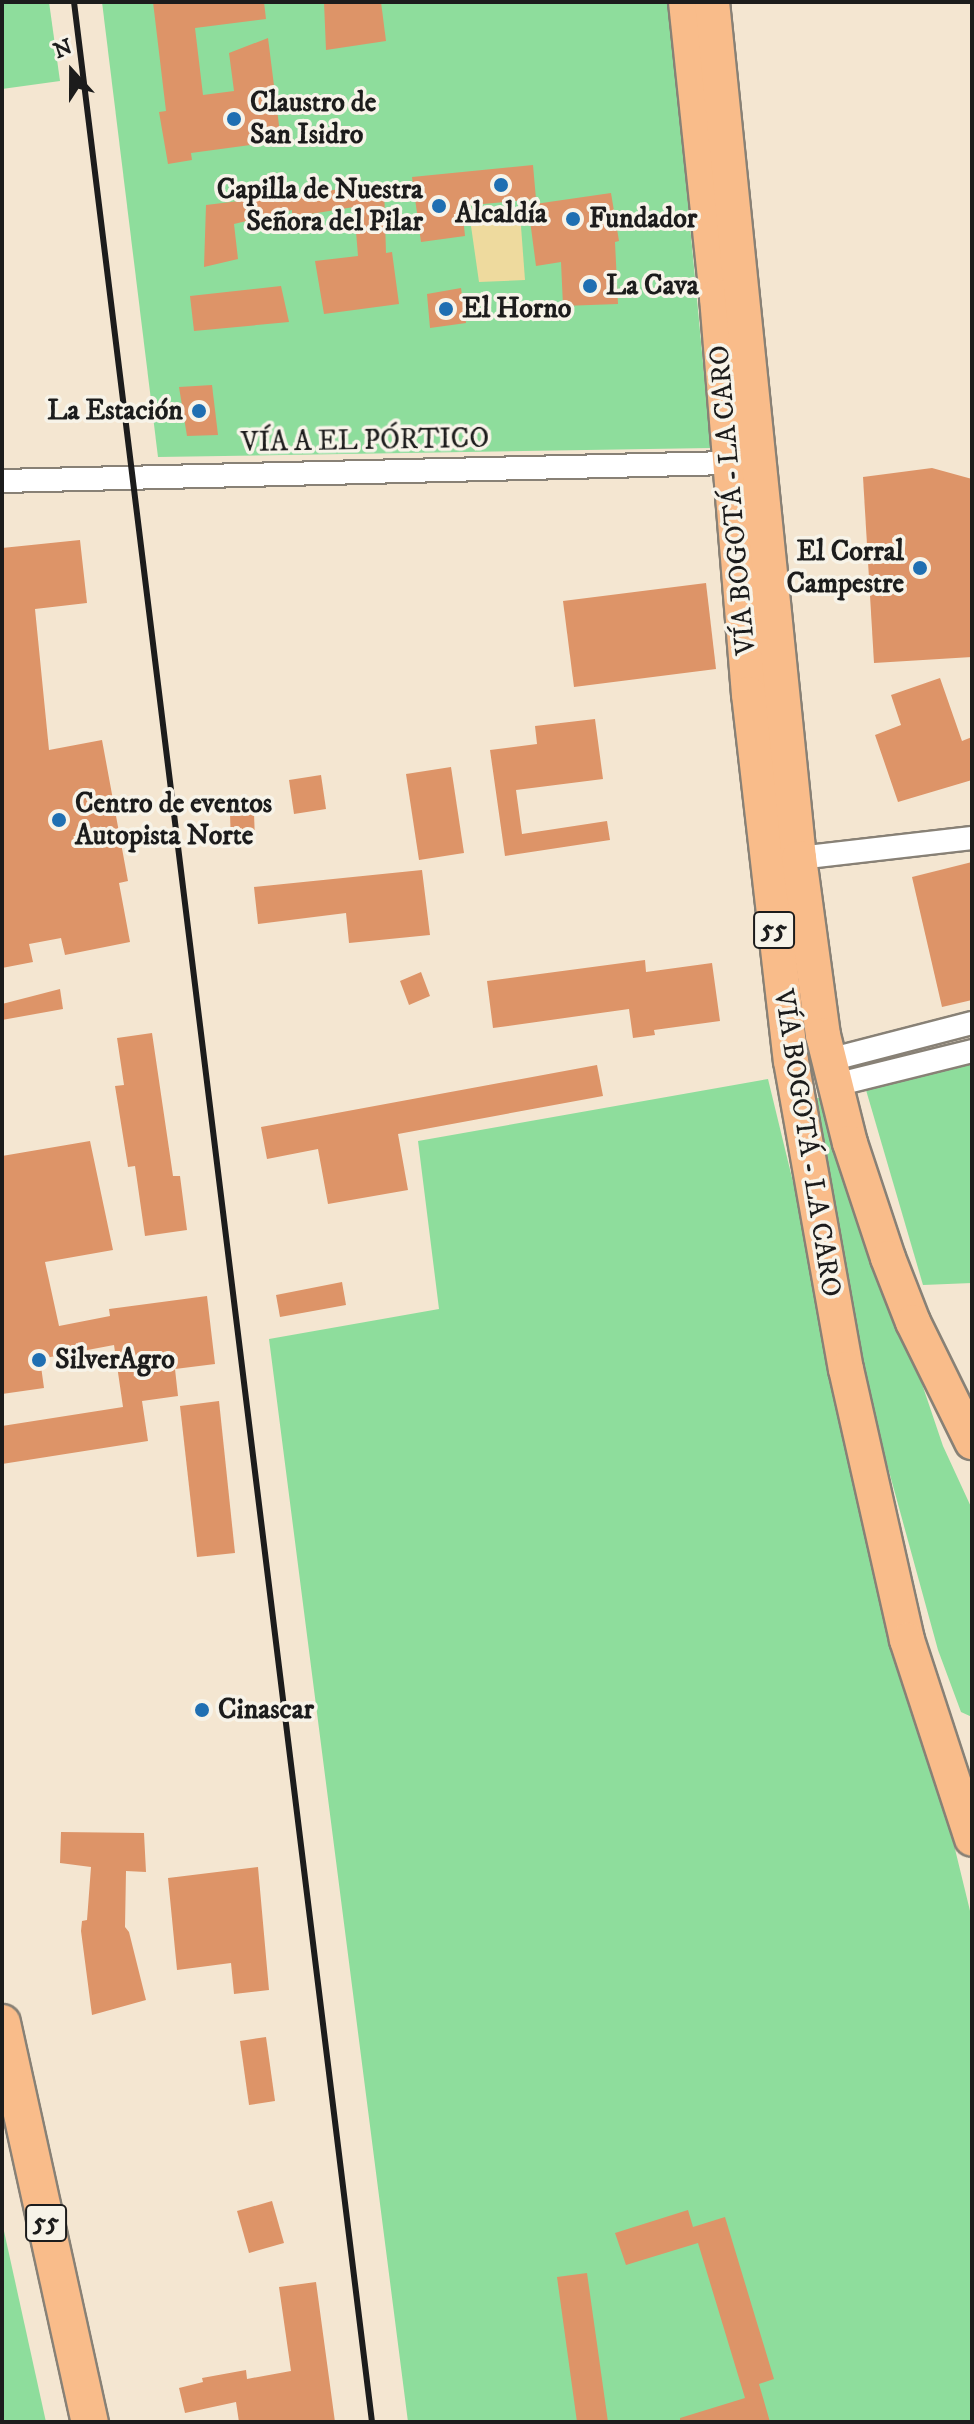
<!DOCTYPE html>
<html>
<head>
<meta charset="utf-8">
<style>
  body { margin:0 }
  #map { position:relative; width:974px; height:2424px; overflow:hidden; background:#f4e6d1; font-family:"IM FELL DW Pica",serif }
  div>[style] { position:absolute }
  .green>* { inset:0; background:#8edd9c }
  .sand>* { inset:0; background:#eeda9e }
  .building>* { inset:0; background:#dd9468 }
  .roads { filter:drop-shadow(2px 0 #888176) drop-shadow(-2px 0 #888176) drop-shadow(0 2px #888176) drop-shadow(0 -2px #888176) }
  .minor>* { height:22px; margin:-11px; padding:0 11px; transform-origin:11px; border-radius:11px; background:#fff }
  .primary>* { height:34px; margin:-17px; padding:0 17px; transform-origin:17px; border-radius:17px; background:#f9bc8a }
  .trunk>* { height:36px; margin:-18px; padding:0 18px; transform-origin:18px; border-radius:18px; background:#f9bc8a }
  .rail>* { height:6px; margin:-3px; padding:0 3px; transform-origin:3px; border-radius:3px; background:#1c1c1c }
  .dots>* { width:22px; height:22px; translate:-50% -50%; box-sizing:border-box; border:4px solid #f7f3e8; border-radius:50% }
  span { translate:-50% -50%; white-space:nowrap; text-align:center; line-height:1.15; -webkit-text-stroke:7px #f7f3e8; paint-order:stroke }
  .shield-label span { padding:2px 6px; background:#f7f3e8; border:2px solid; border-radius:6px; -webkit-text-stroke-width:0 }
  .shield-label { font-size:26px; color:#1c1c1c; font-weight:700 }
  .poi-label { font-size:28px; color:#1c1c1c; font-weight:700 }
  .left { translate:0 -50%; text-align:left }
  .right { translate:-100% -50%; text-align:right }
  .street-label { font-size:28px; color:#1c1c1c }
  .frame { position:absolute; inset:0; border:4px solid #1c1c1c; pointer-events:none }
  .north { position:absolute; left:32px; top:32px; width:80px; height:80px; -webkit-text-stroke:6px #f7f3e8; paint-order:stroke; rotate:339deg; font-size:22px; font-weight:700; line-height:32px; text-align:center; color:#1c1c1c }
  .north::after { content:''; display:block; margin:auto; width:28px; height:36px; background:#1c1c1c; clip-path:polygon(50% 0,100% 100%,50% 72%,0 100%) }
</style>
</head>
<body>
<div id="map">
  <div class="green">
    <i style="clip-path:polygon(2px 2px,49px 2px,60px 81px,2px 89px)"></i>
    <i style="clip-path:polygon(102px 2px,669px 2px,711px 448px,158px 457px)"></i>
    <i style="clip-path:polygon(972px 1063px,972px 1283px,923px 1285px,866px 1090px)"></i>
    <i style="clip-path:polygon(768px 1079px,972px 1919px,972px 2422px,408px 2422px,269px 1339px,439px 1309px,418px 1141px)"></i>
    <i style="clip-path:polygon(825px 1097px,943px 1446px,972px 1509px,972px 1717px,961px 1712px,938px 1650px,870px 1402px,817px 1098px)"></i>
    <i style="clip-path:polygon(2px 2222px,46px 2422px,2px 2422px)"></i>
  </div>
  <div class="sand">
    <i style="clip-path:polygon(520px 213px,525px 280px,479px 282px,470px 219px)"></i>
  </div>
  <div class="building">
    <i style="clip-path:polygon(153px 2px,264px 2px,266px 19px,195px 28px,203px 95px,234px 91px,229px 53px,268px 38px,281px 141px,191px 153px,192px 160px,168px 164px,159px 112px,166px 111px)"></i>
    <i style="clip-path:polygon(324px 2px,381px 2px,386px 41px,326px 50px)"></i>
    <i style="clip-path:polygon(533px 165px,536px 199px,462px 206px,465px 236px,421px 242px,412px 177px)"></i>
    <i style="clip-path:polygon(384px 184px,386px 253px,392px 252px,399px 304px,324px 314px,315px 261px,358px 256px,354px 207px,292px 217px,292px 210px,234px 224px,238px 259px,204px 267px,206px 205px)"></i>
    <i style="clip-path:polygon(611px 193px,619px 241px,615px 242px,618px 304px,563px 306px,561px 262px,536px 266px,528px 205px)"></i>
    <i style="clip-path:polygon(281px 286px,289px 322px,194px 331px,190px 296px)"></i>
    <i style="clip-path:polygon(461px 288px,466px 323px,430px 328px,427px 294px)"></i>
    <i style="clip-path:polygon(212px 385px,218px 435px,187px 436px,179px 387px)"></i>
    <i style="clip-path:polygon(932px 468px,972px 479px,972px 657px,874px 663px,863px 477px)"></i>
    <i style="clip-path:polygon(80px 540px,87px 603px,35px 609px,49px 750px,102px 740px,128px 881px,119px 883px,130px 942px,65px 955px,61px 938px,29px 944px,33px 962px,2px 968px,2px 548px)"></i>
    <i style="clip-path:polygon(706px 583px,716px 669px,574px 687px,563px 601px)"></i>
    <i style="clip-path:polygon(940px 678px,962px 741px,972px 737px,972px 780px,898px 802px,875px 735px,901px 725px,891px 695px)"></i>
    <i style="clip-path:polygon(595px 719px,603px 779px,516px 790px,522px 834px,607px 821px,610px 840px,505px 856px,490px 750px,537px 744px,535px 726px)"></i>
    <i style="clip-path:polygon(451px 767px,464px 853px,419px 860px,406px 774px)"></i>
    <i style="clip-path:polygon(321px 775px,326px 809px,294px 814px,289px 780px)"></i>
    <i style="clip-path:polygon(254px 813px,255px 842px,231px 843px,230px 814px)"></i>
    <i style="clip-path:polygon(972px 862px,972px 1000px,942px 1007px,912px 877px)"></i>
    <i style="clip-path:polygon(422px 870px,430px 935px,349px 943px,346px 913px,258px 924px,254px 887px)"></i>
    <i style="clip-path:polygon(645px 960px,646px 972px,712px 963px,720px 1021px,654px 1030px,655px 1035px,633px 1038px,629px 1009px,493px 1028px,487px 981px)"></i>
    <i style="clip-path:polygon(421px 972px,430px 996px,409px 1005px,400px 981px)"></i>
    <i style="clip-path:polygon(60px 989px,63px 1009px,2px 1020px,2px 1004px)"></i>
    <i style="clip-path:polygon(152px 1033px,173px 1176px,180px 1176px,187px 1230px,145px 1236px,135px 1166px,128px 1167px,115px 1086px,124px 1085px,117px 1038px)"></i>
    <i style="clip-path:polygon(597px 1065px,603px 1096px,398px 1134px,408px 1190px,328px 1204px,318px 1149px,267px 1159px,261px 1127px)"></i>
    <i style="clip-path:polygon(90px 1141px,113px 1250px,45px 1262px,59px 1326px,110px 1316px,109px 1309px,207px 1296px,215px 1364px,175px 1369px,178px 1396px,142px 1401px,148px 1441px,2px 1464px,2px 1426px,123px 1407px,114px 1345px,40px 1359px,44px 1388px,2px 1394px,2px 1156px)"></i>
    <i style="clip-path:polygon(342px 1282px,346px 1305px,280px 1317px,276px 1295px)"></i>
    <i style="clip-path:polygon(219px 1401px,235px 1553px,197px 1557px,180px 1406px)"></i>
    <i style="clip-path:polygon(61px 1832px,144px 1833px,146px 1872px,126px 1871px,125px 1927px,129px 1932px,146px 2000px,92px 2015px,81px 1931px,82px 1921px,87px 1920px,91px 1867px,60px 1863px)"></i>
    <i style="clip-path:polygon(258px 1867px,269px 1990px,234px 1994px,231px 1963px,177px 1970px,168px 1878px)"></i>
    <i style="clip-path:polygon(266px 2037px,275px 2101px,249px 2105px,240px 2041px)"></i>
    <i style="clip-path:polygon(272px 2201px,284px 2243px,249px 2253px,237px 2211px)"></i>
    <i style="clip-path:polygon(688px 2210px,693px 2227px,725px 2217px,774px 2379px,759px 2384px,770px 2422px,680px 2422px,680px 2418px,745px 2398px,698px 2243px,626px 2265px,615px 2233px)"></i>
    <i style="clip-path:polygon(587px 2273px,608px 2422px,577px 2422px,557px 2277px)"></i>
    <i style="clip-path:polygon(316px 2282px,335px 2422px,239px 2422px,236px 2402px,185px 2413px,179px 2388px,203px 2382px,202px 2378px,246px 2370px,247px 2379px,291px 2371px,279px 2287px)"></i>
  </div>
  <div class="roads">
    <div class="minor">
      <i style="left:2px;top:481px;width:728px;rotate:-1.42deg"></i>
      <i style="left:799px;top:858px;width:174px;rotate:-6.6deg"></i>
      <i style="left:829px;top:1060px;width:148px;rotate:-14.5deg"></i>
      <i style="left:835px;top:1085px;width:141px;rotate:-13.9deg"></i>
    </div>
    <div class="primary">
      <i style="left:686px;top:2px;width:297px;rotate:84deg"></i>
      <i style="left:717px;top:297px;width:398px;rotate:85.4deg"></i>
      <i style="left:749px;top:694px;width:369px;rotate:83.5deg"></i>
      <i style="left:791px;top:1061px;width:313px;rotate:79.9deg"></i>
      <i style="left:846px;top:1369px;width:278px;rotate:77.3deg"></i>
      <i style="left:907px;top:1640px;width:209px;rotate:71.9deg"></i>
      <i style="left:712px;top:2px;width:860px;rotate:84.2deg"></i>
      <i style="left:799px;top:858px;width:179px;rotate:82.3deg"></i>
      <i style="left:823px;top:1035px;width:111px;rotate:76deg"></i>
      <i style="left:850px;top:1143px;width:121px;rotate:71.7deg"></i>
      <i style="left:888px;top:1258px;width:69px;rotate:68.7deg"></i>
      <i style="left:913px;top:1322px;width:134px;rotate:63.8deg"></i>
    </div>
    <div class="trunk">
      <i style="left:2px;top:2023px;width:409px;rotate:77.6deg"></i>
    </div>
  </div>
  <div class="rail">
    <i style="left:74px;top:2px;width:2438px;rotate:82.98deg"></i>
  </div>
  <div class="dots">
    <i style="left:234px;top:119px;background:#1f6fb2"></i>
    <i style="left:501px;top:185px;background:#1f6fb2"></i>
    <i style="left:439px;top:206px;background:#1f6fb2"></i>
    <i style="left:573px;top:219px;background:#1f6fb2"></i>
    <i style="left:590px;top:286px;background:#1f6fb2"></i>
    <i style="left:446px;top:309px;background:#1f6fb2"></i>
    <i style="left:199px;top:411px;background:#1f6fb2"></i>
    <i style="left:920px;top:568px;background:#1f6fb2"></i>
    <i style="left:59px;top:820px;background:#1f6fb2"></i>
    <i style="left:39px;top:1360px;background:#1f6fb2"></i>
    <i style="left:202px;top:1710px;background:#1f6fb2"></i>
  </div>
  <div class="shield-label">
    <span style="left:774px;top:930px">55</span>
    <span style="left:46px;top:2223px">55</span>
  </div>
  <div class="poi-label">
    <span class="left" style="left:250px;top:119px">Claustro de<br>San Isidro</span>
    <span class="right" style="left:423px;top:206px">Capilla de Nuestra<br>Señora del Pilar</span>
    <span style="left:501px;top:214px">Alcaldía</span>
    <span class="left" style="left:589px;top:219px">Fundador</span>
    <span class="left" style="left:606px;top:286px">La Cava</span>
    <span class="left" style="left:462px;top:309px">El Horno</span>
    <span class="right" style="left:183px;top:411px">La Estación</span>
    <span class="right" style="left:904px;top:568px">El Corral<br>Campestre</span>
    <span class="left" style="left:75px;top:820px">Centro de eventos<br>Autopista Norte</span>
    <span class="left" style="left:55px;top:1360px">SilverAgro</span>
    <span class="left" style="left:218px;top:1710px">Cinascar</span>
  </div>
  <div class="street-label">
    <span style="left:365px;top:441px;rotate:-1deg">VÍA A EL PÓRTICO</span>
    <span style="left:733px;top:500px;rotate:-95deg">VÍA BOGOTÁ - LA CARO</span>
    <span style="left:807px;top:1143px;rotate:81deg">VÍA BOGOTÁ - LA CARO</span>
  </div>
  <div class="frame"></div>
  <div class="north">N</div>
</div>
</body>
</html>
